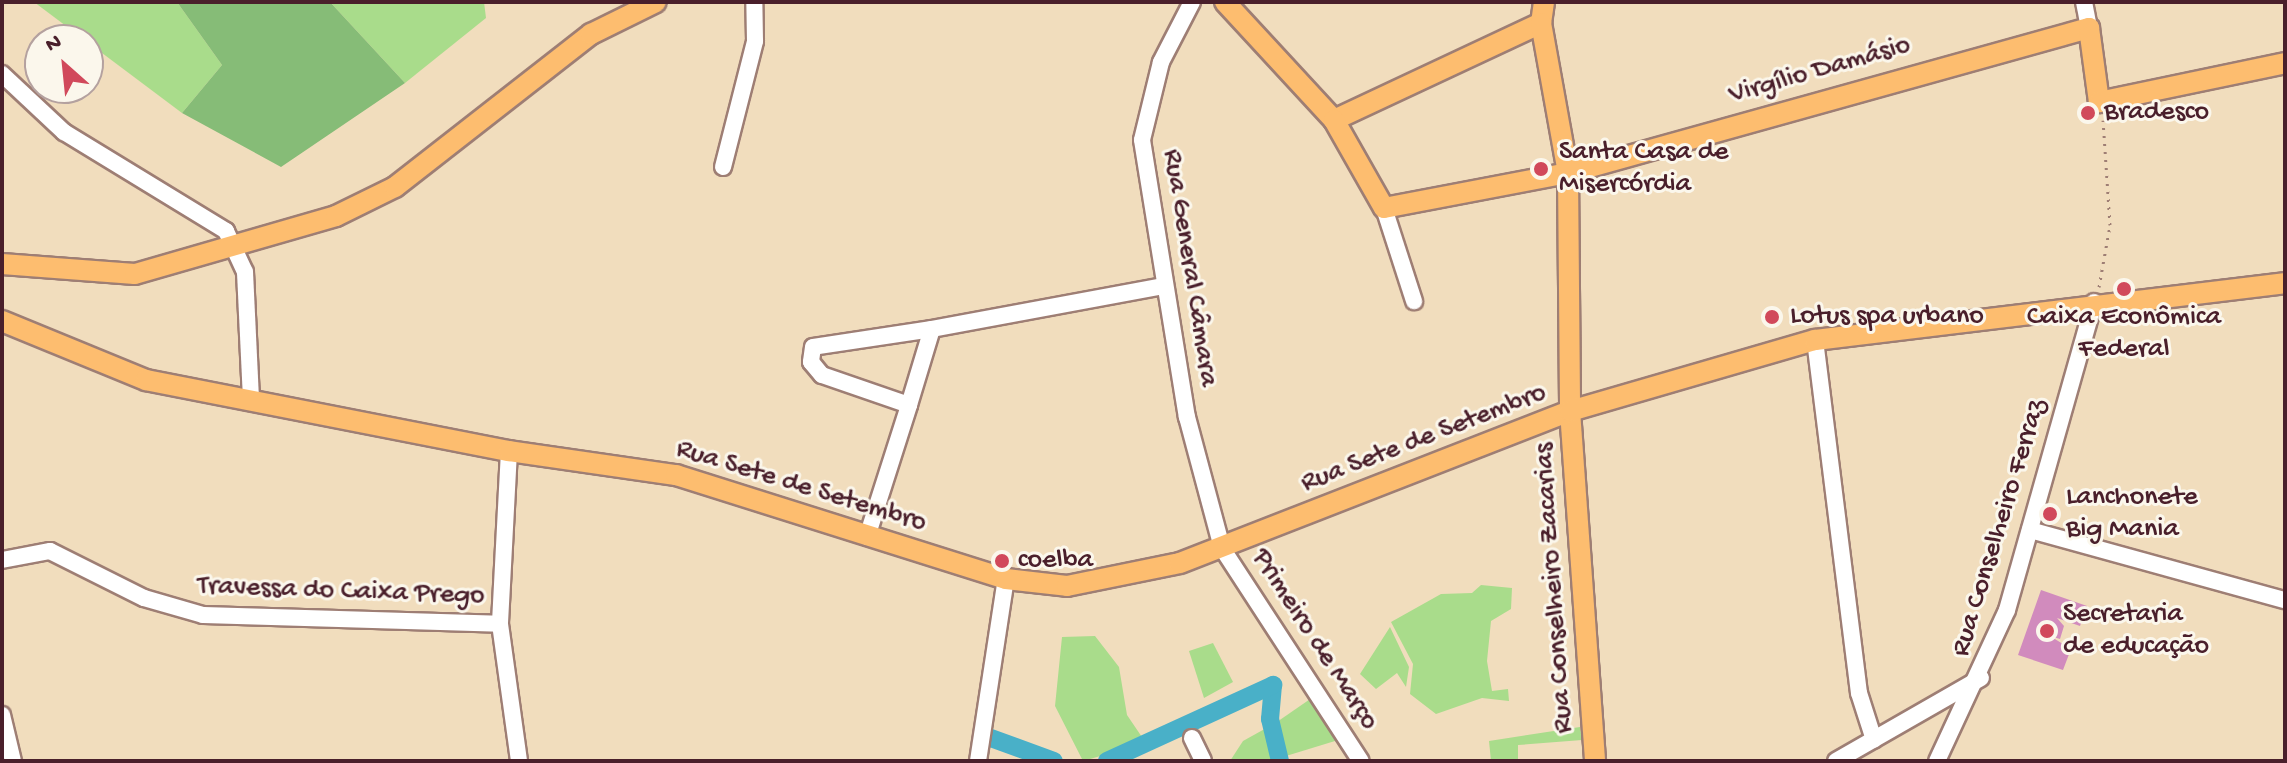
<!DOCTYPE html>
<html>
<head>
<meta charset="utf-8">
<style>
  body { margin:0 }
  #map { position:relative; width:2287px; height:763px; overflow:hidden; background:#f1ddbd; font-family:"Gochi Hand",sans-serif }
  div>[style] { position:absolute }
  .green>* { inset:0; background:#a9dc8b }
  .forest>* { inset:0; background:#86bc77 }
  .canal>* { height:18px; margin:-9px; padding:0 9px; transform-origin:9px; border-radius:9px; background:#49b0c8 }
  .building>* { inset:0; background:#d18bbd }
  .path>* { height:3px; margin-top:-1.5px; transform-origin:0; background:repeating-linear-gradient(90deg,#9e7e74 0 2px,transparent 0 8px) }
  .roads { filter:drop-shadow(2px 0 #9e7e74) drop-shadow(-2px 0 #9e7e74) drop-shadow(0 2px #9e7e74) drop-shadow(0 -2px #9e7e74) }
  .minor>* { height:16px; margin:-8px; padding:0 8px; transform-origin:8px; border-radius:8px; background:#fff }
  .major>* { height:20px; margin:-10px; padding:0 10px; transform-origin:10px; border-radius:10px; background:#fdbd6f }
  .dots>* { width:22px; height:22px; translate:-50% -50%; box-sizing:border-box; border:4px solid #fbf7ec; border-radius:50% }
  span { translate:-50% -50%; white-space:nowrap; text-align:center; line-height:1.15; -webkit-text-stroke:6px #fbf7ec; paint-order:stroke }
  .street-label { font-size:28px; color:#4a1f2b }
  .poi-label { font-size:28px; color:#4a1f2b }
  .left { translate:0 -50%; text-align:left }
  .frame { position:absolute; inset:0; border:4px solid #4a1f2b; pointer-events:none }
  .north { position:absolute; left:24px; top:24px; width:80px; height:80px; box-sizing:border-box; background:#fbf7ec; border:2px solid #b4a19f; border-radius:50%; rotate:333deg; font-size:22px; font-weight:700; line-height:32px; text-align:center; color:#4a1f2b }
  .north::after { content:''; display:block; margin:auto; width:28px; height:36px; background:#d1495b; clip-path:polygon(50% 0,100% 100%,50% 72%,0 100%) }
</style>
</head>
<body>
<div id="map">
  <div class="green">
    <i style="clip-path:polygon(34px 2px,177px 2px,222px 65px,182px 113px)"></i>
    <i style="clip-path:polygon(330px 2px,484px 2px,486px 18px,405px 83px)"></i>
    <i style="clip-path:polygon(1481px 585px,1512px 588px,1511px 609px,1491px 621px,1487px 661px,1492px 691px,1508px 689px,1509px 701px,1482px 698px,1436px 714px,1410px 694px,1413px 664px,1391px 622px,1441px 594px,1472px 593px)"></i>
    <i style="clip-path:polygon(1390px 627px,1409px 667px,1406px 687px,1397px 673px,1376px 689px,1360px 674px)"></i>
    <i style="clip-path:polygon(1095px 636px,1119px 667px,1127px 715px,1146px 743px,1083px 761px,1055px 706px,1062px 637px)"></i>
    <i style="clip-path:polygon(1213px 643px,1233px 682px,1204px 698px,1189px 651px)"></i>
    <i style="clip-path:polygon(1316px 695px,1339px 732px,1335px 741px,1286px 756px,1274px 724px)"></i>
    <i style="clip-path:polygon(1270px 726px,1278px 761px,1230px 761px,1243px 741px)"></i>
    <i style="clip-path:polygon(1580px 727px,1582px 740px,1518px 745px,1518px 761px,1491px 761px,1489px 741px)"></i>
  </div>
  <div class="forest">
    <i style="clip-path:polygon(177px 2px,330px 2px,405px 83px,281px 167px,182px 113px,222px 65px)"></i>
  </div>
  <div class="canal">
    <i style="left:1273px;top:685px;width:34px;rotate:95deg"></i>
    <i style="left:1270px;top:719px;width:43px;rotate:76.6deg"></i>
    <i style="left:988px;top:737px;width:70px;rotate:20deg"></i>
    <i style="left:1107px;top:761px;width:183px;rotate:-24.6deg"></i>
  </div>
  <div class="building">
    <i style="clip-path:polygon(2041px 590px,2087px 606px,2080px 626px,2057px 618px,2064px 626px,2060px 639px,2050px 636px,2071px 649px,2063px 670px,2018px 655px)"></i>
  </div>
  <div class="path">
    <i style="left:2099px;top:287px;width:63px;rotate:-79.9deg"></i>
    <i style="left:2110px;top:225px;width:105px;rotate:-93.8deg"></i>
  </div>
  <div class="roads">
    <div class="minor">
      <i style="left:1192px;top:2px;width:68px;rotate:117.3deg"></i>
      <i style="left:1161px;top:62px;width:80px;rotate:103.7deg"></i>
      <i style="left:1142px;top:140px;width:281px;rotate:80.8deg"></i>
      <i style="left:1187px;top:417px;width:136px;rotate:75deg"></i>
      <i style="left:1222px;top:548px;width:254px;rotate:56.9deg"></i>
      <i style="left:2084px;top:2px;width:26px;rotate:79deg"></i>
      <i style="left:2px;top:74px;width:85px;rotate:43.1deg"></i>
      <i style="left:64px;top:132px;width:190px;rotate:31.4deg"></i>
      <i style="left:226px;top:231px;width:45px;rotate:65.1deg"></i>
      <i style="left:245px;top:272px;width:127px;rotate:87.3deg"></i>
      <i style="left:723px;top:167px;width:130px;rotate:-75.7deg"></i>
      <i style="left:755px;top:41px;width:39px;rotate:-91deg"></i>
      <i style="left:1384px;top:208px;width:98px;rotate:72.1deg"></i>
      <i style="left:932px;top:329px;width:235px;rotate:-10.5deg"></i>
      <i style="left:1815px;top:340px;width:356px;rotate:82.9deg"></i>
      <i style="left:1859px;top:693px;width:49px;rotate:72.3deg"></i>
      <i style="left:509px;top:451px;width:173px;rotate:93deg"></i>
      <i style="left:500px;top:624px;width:138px;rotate:82.1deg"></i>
      <i style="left:2030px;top:530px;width:264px;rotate:15.4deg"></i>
      <i style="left:867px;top:537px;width:139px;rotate:-72.3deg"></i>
      <i style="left:909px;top:405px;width:79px;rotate:-73.2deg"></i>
      <i style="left:932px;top:329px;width:120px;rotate:171.4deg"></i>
      <i style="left:813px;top:347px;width:15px;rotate:98deg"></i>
      <i style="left:811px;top:362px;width:17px;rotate:50deg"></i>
      <i style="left:822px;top:375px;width:92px;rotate:19deg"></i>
      <i style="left:2px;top:560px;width:49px;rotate:-10.6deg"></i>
      <i style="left:50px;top:551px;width:105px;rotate:26.6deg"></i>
      <i style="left:144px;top:598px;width:61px;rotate:16.1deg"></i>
      <i style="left:203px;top:615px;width:297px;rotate:1.7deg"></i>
      <i style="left:2px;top:715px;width:47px;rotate:76.6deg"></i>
      <i style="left:1192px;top:738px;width:25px;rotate:64deg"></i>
      <i style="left:978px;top:761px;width:184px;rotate:-81.3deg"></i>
      <i style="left:1836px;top:761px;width:167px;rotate:-29.8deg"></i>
      <i style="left:1937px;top:761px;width:166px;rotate:-65.1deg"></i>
      <i style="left:2007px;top:610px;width:320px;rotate:-74.2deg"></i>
    </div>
    <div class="major">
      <i style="left:1225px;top:2px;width:161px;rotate:47.3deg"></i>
      <i style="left:1334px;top:120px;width:229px;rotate:-25.1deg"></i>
      <i style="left:1544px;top:2px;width:21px;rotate:98deg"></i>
      <i style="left:1541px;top:23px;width:152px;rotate:79.8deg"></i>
      <i style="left:1568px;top:173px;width:238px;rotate:89.5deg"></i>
      <i style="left:1570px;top:411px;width:351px;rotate:85.9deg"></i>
      <i style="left:1334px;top:120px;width:101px;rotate:60.4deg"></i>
      <i style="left:1384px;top:208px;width:187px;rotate:-10.8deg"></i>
      <i style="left:1568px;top:173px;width:541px;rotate:-15.55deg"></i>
      <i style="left:2089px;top:28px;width:75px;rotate:82.3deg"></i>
      <i style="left:2099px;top:102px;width:190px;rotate:-11.8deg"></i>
      <i style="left:2px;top:264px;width:133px;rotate:4.3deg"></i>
      <i style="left:135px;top:274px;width:209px;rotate:-16.1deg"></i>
      <i style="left:336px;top:216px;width:66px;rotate:-26.2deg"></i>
      <i style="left:395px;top:187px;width:249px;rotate:-38deg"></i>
      <i style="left:591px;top:34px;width:72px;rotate:-26.2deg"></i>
      <i style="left:2px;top:321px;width:156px;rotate:22.3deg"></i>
      <i style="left:146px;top:380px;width:370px;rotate:11.1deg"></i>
      <i style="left:509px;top:451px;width:169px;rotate:8.2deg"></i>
      <i style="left:676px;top:475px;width:346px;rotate:17.5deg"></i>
      <i style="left:1006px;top:579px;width:61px;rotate:6.5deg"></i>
      <i style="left:1067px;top:586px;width:115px;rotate:-11.5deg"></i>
      <i style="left:1180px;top:563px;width:419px;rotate:-21.3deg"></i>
      <i style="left:1570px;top:411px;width:255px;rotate:-16.2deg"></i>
      <i style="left:1815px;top:340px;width:473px;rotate:-6.9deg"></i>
    </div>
  </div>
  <div class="dots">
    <i style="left:2088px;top:113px;background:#d1495b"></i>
    <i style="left:1541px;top:169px;background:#d1495b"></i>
    <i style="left:2124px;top:289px;background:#d1495b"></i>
    <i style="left:1772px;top:317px;background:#d1495b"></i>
    <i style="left:2050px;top:514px;background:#d1495b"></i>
    <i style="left:1002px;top:561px;background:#d1495b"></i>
    <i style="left:2047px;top:631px;background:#d1495b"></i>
  </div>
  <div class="street-label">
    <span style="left:1820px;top:71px;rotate:-16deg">Virgílio Damásio</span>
    <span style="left:1189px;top:268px;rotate:81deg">Rua General Câmara</span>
    <span style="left:1424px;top:439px;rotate:-21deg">Rua Sete de Setembro</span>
    <span style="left:801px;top:487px;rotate:17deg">Rua Sete de Setembro</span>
    <span style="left:2000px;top:528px;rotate:-73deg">Rua Conselheiro Ferraz</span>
    <span style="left:1555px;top:588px;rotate:-94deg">Rua Conselheiro Zacarias</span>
    <span style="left:341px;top:592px;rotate:2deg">Travessa do Caixa Prego</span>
    <span style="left:1314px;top:640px;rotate:57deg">Primeiro de Março</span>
  </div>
  <div class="poi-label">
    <span class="left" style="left:2104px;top:113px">Bradesco</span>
    <span class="left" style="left:1559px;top:169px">Santa Casa de<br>Misercórdia</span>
    <span class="left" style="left:1790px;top:317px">Lotus spa urbano</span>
    <span style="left:2124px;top:334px">Caixa Econômica<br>Federal</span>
    <span class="left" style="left:2066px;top:514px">Lanchonete<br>Big Mania</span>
    <span class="left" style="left:1018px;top:561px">coelba</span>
    <span class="left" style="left:2063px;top:631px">Secretaria<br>de educação</span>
  </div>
  <div class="frame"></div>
  <div class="north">N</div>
</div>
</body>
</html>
